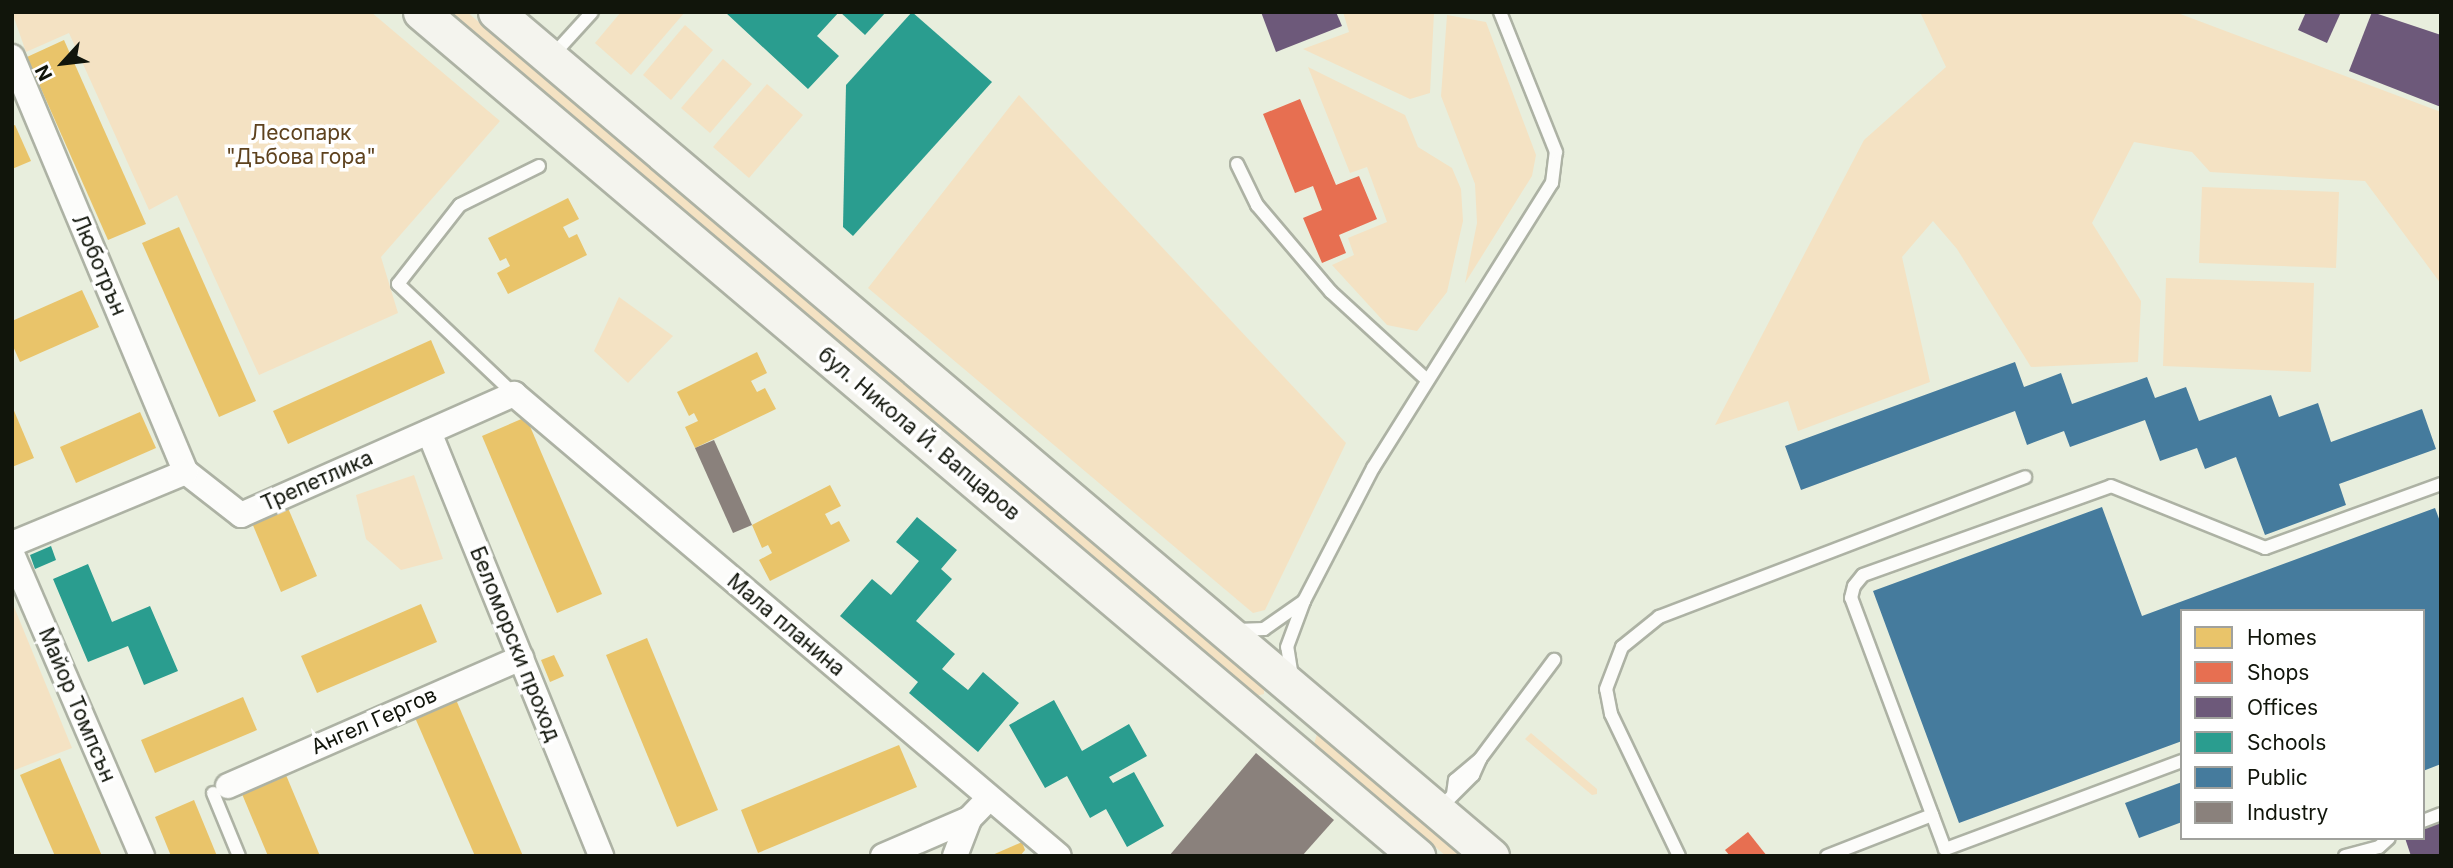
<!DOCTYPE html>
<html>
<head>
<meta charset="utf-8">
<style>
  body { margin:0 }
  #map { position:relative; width:2453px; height:868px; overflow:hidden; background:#e8eedd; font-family:Inter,sans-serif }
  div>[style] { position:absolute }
  .green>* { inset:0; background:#f4e2c3 }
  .homes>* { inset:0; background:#e9c46a }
  .shops>* { inset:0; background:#e76f51 }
  .offices>* { inset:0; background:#6d597a }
  .schools>* { inset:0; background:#2a9d8f }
  .public>* { inset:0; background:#457b9d }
  .industry>* { inset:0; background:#8a817c }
  .roads { filter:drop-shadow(2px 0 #adb2a4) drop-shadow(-2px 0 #adb2a4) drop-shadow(0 2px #adb2a4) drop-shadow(0 -2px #adb2a4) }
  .service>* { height:12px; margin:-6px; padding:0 6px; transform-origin:6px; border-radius:6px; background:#fcfcfa }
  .minor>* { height:24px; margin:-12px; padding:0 12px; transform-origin:12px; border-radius:12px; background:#fcfcfa }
  .secondary>* { height:35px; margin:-17.5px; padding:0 17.5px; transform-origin:17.5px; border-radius:17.5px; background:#f4f4ee }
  span { translate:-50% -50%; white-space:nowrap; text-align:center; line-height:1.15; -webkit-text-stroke:7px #fff; paint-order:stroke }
  .park-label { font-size:21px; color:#5e421e }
  .street-label { font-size:21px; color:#11150b }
  .frame { position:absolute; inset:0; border:14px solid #11150b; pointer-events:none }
  .legend { position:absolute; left:2180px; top:609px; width:245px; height:231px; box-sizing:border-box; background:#fff; border:2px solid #a0a19d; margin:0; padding:9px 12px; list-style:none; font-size:21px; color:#11150b }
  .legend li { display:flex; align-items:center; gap:14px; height:35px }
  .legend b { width:35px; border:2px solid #a0a19d }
  .north { position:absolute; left:28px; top:28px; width:70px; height:70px; -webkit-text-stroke:5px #fff; paint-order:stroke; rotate:243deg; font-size:19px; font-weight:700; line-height:28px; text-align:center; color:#11150b }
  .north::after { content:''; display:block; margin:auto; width:24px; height:32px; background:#11150b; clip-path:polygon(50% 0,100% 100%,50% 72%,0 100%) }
</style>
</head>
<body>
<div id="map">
  <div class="green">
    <i style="clip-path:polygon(12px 12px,371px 12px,500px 121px,381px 257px,398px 313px,259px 375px,177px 195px,149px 210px,69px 33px,26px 52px)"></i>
    <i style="clip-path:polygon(450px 12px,467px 12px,1264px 687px,1264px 694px,1256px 696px)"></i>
    <i style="clip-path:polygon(621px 12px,685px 12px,631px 75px,595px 43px)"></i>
    <i style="clip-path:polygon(1343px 12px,1434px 12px,1430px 93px,1410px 99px,1303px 49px,1349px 32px)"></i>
    <i style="clip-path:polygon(1920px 12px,2175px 12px,2441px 112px,2441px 284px,2365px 181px,2210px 172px,2192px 152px,2134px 142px,2092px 223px,2141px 301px,2138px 362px,2031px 367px,1957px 249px,1933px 221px,1902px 257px,1930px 382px,1798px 431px,1788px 401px,1715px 425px,1864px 140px,1946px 67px)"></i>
    <i style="clip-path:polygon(1447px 15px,1486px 22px,1536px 155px,1532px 176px,1465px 283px,1477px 223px,1475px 184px,1441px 96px)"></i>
    <i style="clip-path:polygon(685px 25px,713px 50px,671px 100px,643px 75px)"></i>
    <i style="clip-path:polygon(723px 59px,752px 84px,710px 133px,681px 108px)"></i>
    <i style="clip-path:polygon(1308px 67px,1405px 115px,1418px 147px,1452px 168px,1461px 189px,1463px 221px,1447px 292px,1417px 331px,1387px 325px,1332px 265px,1354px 255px,1348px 238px,1387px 222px,1367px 167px,1350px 173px)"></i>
    <i style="clip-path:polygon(767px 84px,803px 115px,749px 178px,713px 147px)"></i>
    <i style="clip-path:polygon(1019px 95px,1346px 443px,1265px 610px,1253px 613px,868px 288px)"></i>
    <i style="clip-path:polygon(2202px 187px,2339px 192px,2336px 268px,2199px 263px)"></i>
    <i style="clip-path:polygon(2166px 278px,2314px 283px,2311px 372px,2163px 366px)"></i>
    <i style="clip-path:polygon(619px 297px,673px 336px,628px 383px,594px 351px)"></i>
    <i style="clip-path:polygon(414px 475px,443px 559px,401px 570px,366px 539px,356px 495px)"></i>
    <i style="clip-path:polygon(12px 602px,72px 748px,12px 771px)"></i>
    <i style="clip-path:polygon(1531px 733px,1597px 789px,1597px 794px,1592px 795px,1525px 739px)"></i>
    <i style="clip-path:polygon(1317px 734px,1322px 735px,1464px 856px,1446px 856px,1314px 744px)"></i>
  </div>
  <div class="homes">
    <i style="clip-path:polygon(64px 40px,146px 224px,108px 240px,27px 57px)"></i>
    <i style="clip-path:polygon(15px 125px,31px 161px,12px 169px,12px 126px)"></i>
    <i style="clip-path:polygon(568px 198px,579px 219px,563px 227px,569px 238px,577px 234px,587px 255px,508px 294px,497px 273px,510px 266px,506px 258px,500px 261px,488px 238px)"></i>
    <i style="clip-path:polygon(179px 227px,256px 401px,219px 417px,142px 243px)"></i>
    <i style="clip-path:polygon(82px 290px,99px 327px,20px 362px,12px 344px,12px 321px)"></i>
    <i style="clip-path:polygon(431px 340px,445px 373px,288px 444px,273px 411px)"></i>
    <i style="clip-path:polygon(757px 352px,767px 373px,751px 381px,757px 392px,765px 388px,776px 409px,695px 448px,685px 427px,698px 421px,694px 413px,689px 416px,677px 392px)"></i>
    <i style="clip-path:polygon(12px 406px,34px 458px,12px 467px)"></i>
    <i style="clip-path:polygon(140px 412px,156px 448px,76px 483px,60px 447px)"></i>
    <i style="clip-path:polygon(526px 417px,602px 594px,557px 613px,482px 436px)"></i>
    <i style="clip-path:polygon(830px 485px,841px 506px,825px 514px,831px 525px,839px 521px,850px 541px,770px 581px,759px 560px,772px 553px,768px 545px,762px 548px,752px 525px)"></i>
    <i style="clip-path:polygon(288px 508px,317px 576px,281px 592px,252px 523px)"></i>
    <i style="clip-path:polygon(421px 604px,437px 642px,317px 693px,301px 656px)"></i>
    <i style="clip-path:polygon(647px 638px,718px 810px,677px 827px,606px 655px)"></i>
    <i style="clip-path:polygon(554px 655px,564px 676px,550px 682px,541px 660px)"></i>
    <i style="clip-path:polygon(454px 695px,523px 856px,475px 856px,413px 713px)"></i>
    <i style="clip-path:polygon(243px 697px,257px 730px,155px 773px,141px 740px)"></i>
    <i style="clip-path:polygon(899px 745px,917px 787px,758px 853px,741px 810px)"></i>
    <i style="clip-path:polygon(60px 758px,102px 856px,55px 856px,20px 775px)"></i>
    <i style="clip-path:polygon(286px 775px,320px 856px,268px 856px,242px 794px)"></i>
    <i style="clip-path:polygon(194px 800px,217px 856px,171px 856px,155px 817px)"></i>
    <i style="clip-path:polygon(1022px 842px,1025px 850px,1020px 856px,990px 856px)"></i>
  </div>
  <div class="shops">
    <i style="clip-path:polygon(1300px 99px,1336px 185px,1359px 176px,1377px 219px,1339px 235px,1346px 253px,1322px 263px,1303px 218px,1322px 210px,1313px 186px,1295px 193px,1263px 114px)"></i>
    <i style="clip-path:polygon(1748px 832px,1767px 856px,1730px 856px,1725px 850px)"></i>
  </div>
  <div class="offices">
    <i style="clip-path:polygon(1261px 12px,1336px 12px,1342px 26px,1276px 52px)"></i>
    <i style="clip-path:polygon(2306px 12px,2341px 12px,2327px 43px,2298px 30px)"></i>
    <i style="clip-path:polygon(2372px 12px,2441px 35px,2441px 107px,2349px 71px)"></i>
    <i style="clip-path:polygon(2441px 821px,2441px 856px,2411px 856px,2405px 838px,2423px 838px,2423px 828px)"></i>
  </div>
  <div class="schools">
    <i style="clip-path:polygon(725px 12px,839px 12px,817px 36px,839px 56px,808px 89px)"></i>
    <i style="clip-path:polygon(840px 12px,886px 12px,865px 35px)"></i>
    <i style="clip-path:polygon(912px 12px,992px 82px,853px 236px,843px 227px,846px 85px)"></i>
    <i style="clip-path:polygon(917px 517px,957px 550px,941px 569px,952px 579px,916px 621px,955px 654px,942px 669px,968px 690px,983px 672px,1019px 703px,978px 752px,909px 693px,918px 682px,840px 616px,872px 579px,891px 595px,919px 561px,896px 542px)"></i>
    <i style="clip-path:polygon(51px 546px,56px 560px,35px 569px,30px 555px)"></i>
    <i style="clip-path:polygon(88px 564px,112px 622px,150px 606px,178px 671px,144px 685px,128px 646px,88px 662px,53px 579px)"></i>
    <i style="clip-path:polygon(1054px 700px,1082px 751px,1129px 724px,1147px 756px,1109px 777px,1113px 783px,1134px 772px,1164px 826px,1127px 847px,1106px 809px,1090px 818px,1067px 776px,1045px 788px,1009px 725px)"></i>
  </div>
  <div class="public">
    <i style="clip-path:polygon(2015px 362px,2024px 387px,2061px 373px,2072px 404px,2147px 377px,2155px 398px,2186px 387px,2199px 421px,2271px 395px,2279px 417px,2318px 403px,2331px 442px,2422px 409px,2436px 449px,2339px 484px,2346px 505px,2265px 535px,2236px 457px,2205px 469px,2197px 448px,2160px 461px,2145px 420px,2070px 447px,2064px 431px,2027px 445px,2015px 411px,1801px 490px,1785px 446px)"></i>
    <i style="clip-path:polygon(2102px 507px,2142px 616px,2435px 508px,2441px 524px,2441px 764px,2423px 771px,2423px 611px,2182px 611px,2182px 741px,1959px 823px,1873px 591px)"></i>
    <i style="clip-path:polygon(2182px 782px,2182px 822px,2139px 838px,2125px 803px)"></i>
  </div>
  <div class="industry">
    <i style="clip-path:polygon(714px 440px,752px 525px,733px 533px,695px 448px)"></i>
    <i style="clip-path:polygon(1256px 753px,1334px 820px,1302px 856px,1169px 856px)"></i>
  </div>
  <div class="roads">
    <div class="service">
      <i style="left:552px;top:56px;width:59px;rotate:-47.7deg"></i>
      <i style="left:1237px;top:164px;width:46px;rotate:64deg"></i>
      <i style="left:1257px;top:205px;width:114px;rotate:49.6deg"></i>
      <i style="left:1331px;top:292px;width:130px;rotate:42.5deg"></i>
      <i style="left:514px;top:394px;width:160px;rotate:-136.5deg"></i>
      <i style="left:398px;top:284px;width:100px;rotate:-51.9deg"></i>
      <i style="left:460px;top:205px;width:88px;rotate:-26.3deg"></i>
      <i style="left:1237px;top:630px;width:27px;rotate:-2deg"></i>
      <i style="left:1264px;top:629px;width:49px;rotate:-35deg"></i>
      <i style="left:1292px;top:677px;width:30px;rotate:-99deg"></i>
      <i style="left:1287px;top:647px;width:49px;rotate:-69.7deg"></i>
      <i style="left:1304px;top:601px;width:150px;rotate:-62.6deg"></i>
      <i style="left:1373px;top:468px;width:337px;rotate:-57.9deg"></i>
      <i style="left:1552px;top:183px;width:31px;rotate:-83deg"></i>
      <i style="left:1556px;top:152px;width:151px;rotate:-111.8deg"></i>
      <i style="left:2182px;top:761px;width:253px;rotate:159.6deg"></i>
      <i style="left:1945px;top:849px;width:268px;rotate:-110.5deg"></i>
      <i style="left:1851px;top:598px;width:12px;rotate:-76deg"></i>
      <i style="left:1854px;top:586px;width:14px;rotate:-51deg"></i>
      <i style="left:1863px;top:575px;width:263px;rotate:-19.7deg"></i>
      <i style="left:2111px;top:486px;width:166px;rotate:21.9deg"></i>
      <i style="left:2265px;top:548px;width:187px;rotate:-20deg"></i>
      <i style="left:213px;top:793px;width:68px;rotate:67.6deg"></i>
      <i style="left:1453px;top:794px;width:14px;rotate:-82deg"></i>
      <i style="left:1455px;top:780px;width:33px;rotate:-40deg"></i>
      <i style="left:1440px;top:808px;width:47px;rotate:-45deg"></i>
      <i style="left:1473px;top:775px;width:17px;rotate:-66deg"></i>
      <i style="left:1480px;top:759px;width:124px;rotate:-53.2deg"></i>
      <i style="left:2423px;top:821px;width:19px;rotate:-21deg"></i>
      <i style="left:1679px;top:856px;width:157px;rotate:-115.6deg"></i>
      <i style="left:1611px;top:714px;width:25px;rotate:-101deg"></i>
      <i style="left:1606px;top:689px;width:45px;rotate:-69.1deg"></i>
      <i style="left:1622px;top:647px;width:48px;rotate:-39deg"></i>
      <i style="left:1659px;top:617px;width:392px;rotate:-20.9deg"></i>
      <i style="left:1827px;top:856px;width:113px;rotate:-21.3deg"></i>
      <i style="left:2345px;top:856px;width:35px;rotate:-15deg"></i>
      <i style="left:2379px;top:847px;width:13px;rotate:-42deg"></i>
    </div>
    <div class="minor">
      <i style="left:12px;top:57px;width:450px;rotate:67.3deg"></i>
      <i style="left:186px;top:472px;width:70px;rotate:38deg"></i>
      <i style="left:241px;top:515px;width:299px;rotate:-23.9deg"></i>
      <i style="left:514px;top:394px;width:714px;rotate:40.29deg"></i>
      <i style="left:429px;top:432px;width:458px;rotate:67.9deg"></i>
      <i style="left:12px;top:544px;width:188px;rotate:-22.5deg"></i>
      <i style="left:12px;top:554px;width:329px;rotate:66.7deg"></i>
      <i style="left:228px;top:786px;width:320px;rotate:-23.6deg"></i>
      <i style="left:883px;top:856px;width:94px;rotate:-23.3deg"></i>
      <i style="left:969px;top:819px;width:29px;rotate:-46deg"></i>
      <i style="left:955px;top:856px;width:40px;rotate:-69deg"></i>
    </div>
    <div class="secondary">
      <i style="left:421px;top:12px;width:1306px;rotate:40.28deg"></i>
      <i style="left:496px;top:12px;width:1305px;rotate:40.31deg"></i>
    </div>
  </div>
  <div class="park-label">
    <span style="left:301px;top:145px">Лесопарк<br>"Дъбова гора"</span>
  </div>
  <div class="street-label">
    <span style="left:99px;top:265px;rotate:67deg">Люботрън</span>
    <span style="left:919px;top:434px;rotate:40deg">бул. Никола Й. Вапцаров</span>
    <span style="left:317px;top:481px;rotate:-24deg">Трепетлика</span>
    <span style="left:786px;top:625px;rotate:40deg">Мала планина</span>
    <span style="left:515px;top:644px;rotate:68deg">Беломорски проход</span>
    <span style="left:77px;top:705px;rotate:67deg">Майор Томпсън</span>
    <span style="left:374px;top:721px;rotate:-24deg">Ангел Гергов</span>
  </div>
  <div class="frame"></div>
  <ul class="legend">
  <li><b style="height:19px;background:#e9c46a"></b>Homes</li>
  <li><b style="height:19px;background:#e76f51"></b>Shops</li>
  <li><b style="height:19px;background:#6d597a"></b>Offices</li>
  <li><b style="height:19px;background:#2a9d8f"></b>Schools</li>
  <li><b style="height:19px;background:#457b9d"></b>Public</li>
  <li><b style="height:19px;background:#8a817c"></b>Industry</li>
  </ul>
  <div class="north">N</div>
</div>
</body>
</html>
